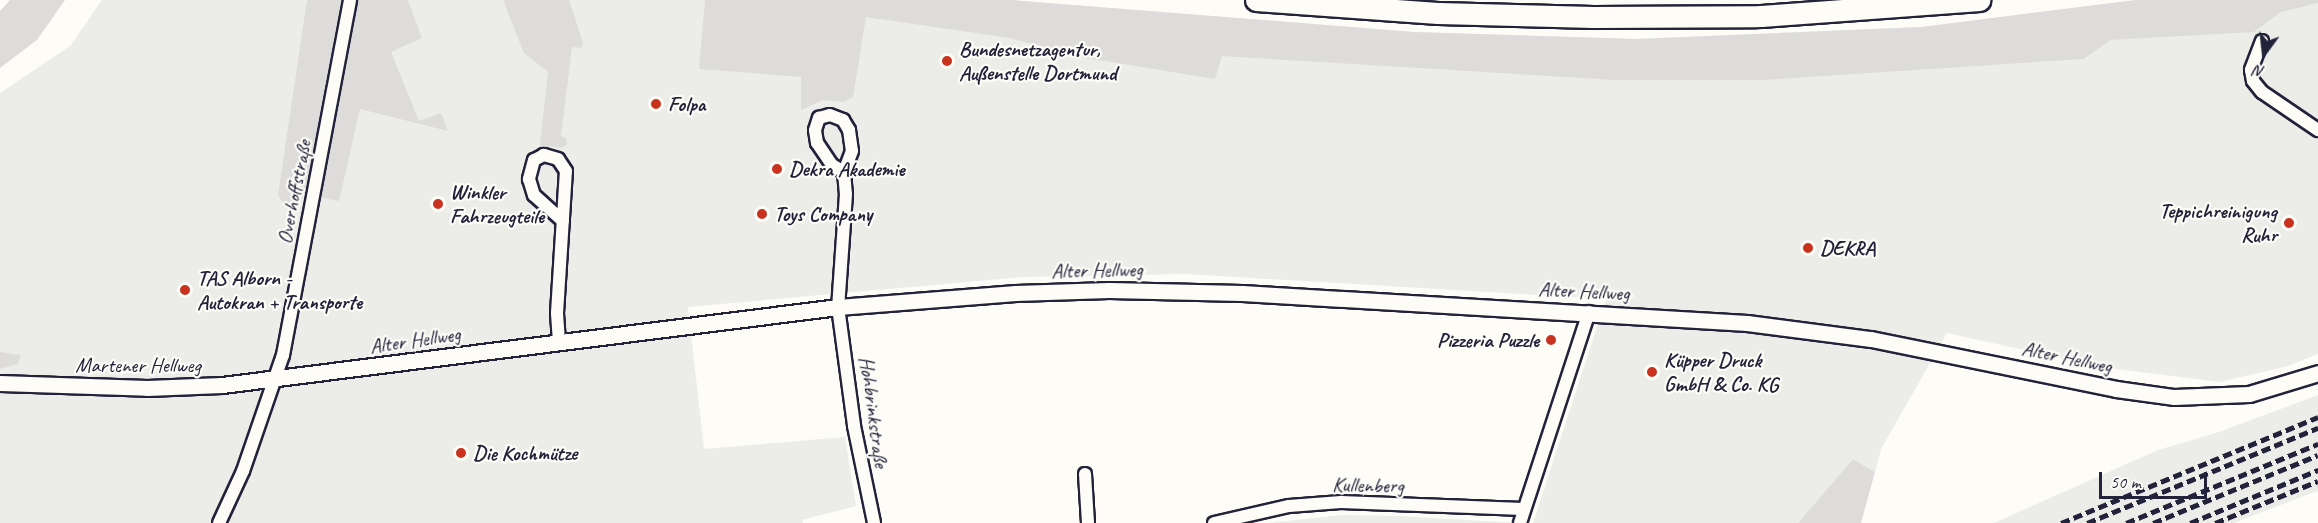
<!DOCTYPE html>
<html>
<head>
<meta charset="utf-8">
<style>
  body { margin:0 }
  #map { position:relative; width:2318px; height:523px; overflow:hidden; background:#fdfcf7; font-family:Caveat,sans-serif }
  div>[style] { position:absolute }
  .built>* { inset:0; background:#ecece9 }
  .green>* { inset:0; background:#dddcdb }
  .roads { filter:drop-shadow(2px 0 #22223b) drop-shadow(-2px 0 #22223b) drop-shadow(0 2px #22223b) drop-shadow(0 -2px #22223b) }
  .minor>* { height:12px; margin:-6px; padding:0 6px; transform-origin:6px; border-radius:6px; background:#fdfcf7 }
  .tertiary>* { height:15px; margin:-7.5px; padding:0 7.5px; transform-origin:7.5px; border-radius:7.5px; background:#fdfcf7 }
  .motorway>* { height:21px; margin:-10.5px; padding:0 10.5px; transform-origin:10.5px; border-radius:10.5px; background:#fdfcf7 }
  .rail>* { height:4.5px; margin-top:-2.25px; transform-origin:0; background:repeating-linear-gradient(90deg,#22223b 0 9px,transparent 0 13.5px) }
  .dots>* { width:16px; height:16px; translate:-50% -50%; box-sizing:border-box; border:3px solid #fdfcf7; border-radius:50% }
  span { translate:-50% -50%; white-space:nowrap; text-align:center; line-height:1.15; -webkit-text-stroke:4.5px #fdfcf7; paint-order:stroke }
  .poi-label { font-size:21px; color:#22223b; font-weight:700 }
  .left { translate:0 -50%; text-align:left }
  .right { translate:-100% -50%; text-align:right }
  .street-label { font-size:21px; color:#22223b }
  .north { position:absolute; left:2234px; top:24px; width:60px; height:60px; -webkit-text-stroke:4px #fdfcf7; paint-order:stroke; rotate:195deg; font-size:16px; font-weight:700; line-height:24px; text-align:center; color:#22223b }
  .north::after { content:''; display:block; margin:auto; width:21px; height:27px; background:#22223b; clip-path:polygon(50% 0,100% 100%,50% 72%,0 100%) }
  .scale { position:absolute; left:2099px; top:472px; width:108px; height:27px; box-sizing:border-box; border:3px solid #22223b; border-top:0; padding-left:8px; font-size:18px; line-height:21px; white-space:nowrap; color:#22223b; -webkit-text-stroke:4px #fdfcf7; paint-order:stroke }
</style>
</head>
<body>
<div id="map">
  <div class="built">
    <i style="clip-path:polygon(102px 0,1011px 0,1413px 32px,1636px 39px,1922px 27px,2136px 0,2318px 0,2318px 354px,2288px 366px,2220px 382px,2100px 367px,1947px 333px,1881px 449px,1875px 472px,1853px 459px,1798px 523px,1533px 523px,1606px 299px,1185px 274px,1023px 277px,688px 307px,704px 449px,845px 437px,856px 506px,802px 520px,803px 523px,0 523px,0 93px,70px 46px)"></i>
    <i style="clip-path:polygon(2318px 395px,2318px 491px,2309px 494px,2234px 523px,1994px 523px,2158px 450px,2216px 433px)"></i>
    <i style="clip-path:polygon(1342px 515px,1397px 516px,1518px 523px,1267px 523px)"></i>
  </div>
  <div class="green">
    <i style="clip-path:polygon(10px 0,65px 0,37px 40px,0 68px,0 11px)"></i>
    <i style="clip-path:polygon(307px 0,408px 0,422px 38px,391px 52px,419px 121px,441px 113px,448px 131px,360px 109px,339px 201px,302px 194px,298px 203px,287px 209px,278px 195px)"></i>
    <i style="clip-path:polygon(503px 0,569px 0,583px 43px,582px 48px,572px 47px,561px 136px,566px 138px,567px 144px,562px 148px,540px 145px,548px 72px,524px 53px)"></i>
    <i style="clip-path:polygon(705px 0,1011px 0,1413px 32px,1636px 39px,1922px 27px,2136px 0,2318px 0,2318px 3px,2281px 12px,2254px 32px,2111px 40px,2083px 59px,1764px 80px,1615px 80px,1222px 56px,1215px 79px,1080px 57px,1010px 38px,866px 17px,853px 97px,844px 102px,823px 100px,801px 110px,801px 77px,699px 69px)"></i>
    <i style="clip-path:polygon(0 352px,21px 355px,18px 364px,0 369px)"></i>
    <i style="clip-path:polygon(1853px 459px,1875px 472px,1861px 523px,1798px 523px)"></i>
  </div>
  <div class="roads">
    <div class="minor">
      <i style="left:2262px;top:41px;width:31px;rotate:111deg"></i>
      <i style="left:2251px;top:70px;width:11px;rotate:80deg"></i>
      <i style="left:2253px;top:81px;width:14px;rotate:51deg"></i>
      <i style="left:2262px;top:92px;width:68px;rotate:34.2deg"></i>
      <i style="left:830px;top:115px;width:14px;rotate:21deg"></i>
      <i style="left:843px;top:120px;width:12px;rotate:59deg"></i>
      <i style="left:849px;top:130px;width:21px;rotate:82deg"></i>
      <i style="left:852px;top:151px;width:22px;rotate:111deg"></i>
      <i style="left:844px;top:172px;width:14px;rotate:-150deg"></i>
      <i style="left:832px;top:165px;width:27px;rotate:-124deg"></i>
      <i style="left:817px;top:143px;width:13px;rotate:-99deg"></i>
      <i style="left:815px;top:130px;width:13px;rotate:-72deg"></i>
      <i style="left:819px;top:118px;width:11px;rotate:-15deg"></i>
      <i style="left:844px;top:172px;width:22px;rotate:85deg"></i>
      <i style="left:846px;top:194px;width:113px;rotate:94deg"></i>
      <i style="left:838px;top:307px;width:120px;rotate:82.3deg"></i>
      <i style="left:854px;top:426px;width:99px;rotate:78.3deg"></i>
      <i style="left:559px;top:342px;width:29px;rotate:-94deg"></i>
      <i style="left:557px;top:313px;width:142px;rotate:-86.4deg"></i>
      <i style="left:566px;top:171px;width:14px;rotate:-124deg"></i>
      <i style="left:558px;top:159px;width:15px;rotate:-164deg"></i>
      <i style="left:544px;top:155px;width:11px;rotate:153deg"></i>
      <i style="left:534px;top:160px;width:20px;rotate:105deg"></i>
      <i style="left:529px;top:179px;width:17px;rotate:73deg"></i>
      <i style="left:534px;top:195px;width:39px;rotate:42deg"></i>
      <i style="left:1085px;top:474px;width:49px;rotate:86.5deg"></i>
      <i style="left:219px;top:523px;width:57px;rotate:-65.2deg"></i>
      <i style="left:243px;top:471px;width:123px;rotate:-71deg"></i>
      <i style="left:283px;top:355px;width:361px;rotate:-79.3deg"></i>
      <i style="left:1214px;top:523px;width:77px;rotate:-12.8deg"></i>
      <i style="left:1289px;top:506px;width:52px;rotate:-4.4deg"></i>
      <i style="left:1341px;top:502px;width:182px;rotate:2.2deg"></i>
      <i style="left:1520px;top:523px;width:222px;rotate:-71.9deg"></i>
    </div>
    <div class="tertiary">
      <i style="left:0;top:383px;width:147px;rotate:1.9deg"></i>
      <i style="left:147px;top:388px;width:75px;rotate:-2.3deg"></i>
      <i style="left:222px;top:385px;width:621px;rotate:-7.22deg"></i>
      <i style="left:838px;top:307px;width:178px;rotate:-4.5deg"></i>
      <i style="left:1015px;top:293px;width:94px;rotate:-1.8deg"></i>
      <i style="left:1109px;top:290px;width:133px;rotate:1.3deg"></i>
      <i style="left:1242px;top:293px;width:506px;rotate:3.4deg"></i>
      <i style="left:1747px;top:323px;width:125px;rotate:7.4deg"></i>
      <i style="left:1871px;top:339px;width:250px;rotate:11.5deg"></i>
      <i style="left:2116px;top:389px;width:59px;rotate:7.9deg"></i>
      <i style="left:2174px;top:397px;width:75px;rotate:-2.3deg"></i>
      <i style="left:2249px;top:394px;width:72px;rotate:-16.9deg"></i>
    </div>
    <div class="motorway">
      <i style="left:1256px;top:0;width:182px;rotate:4.1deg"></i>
      <i style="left:1438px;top:13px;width:155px;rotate:1.5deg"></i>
      <i style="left:1593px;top:17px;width:168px;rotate:-0.3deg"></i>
      <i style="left:1761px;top:16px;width:219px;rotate:-4.2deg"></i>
    </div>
  </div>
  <div class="rail">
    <i style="left:2061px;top:523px;width:278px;rotate:-22.4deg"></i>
    <i style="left:2087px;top:523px;width:250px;rotate:-22.4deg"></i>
    <i style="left:2126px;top:523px;width:208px;rotate:-22.4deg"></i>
    <i style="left:2153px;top:523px;width:178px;rotate:-22.4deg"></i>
    <i style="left:2190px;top:523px;width:139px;rotate:-22.5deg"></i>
    <i style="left:2215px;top:523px;width:111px;rotate:-22.2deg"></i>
  </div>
  <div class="dots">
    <i style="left:947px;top:61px;background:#c8321e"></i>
    <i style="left:656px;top:104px;background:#c8321e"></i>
    <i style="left:777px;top:169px;background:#c8321e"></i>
    <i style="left:438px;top:204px;background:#c8321e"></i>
    <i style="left:762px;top:214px;background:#c8321e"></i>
    <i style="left:2289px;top:223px;background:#c8321e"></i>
    <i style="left:1808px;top:248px;background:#c8321e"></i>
    <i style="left:185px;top:290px;background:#c8321e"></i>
    <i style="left:1551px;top:340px;background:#c8321e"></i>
    <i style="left:1652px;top:372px;background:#c8321e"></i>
    <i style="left:461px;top:453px;background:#c8321e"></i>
  </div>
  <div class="poi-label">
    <span class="left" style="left:959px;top:61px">Bundesnetzagentur,<br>Außenstelle Dortmund</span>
    <span class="left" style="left:668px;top:104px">Folpa</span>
    <span class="left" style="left:789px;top:169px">Dekra Akademie</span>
    <span class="left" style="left:450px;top:204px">Winkler<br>Fahrzeugteile</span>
    <span class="right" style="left:2277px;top:223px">Teppichreinigung<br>Ruhr</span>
    <span class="left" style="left:774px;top:214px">Toys Company</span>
    <span class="left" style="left:1820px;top:248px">DEKRA</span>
    <span class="left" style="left:197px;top:290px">TAS Alborn -<br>Autokran + Transporte</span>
    <span class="right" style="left:1539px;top:340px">Pizzeria Puzzle</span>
    <span class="left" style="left:1664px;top:372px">Küpper Druck<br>GmbH &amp; Co. KG</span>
    <span class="left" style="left:473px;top:453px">Die Kochmütze</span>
  </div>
  <div class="street-label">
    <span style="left:294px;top:192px;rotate:-79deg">Overhoffstraße</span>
    <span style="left:1097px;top:270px;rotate:-1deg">Alter Hellweg</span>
    <span style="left:1584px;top:291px;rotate:3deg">Alter Hellweg</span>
    <span style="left:415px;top:340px;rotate:-8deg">Alter Hellweg</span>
    <span style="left:2067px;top:357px;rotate:12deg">Alter Hellweg</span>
    <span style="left:138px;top:365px">Martener Hellweg</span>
    <span style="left:874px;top:412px;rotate:82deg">Hohbrinkstraße</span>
    <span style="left:1368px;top:485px;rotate:1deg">Kullenberg</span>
  </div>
  <div class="north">N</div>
  <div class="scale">50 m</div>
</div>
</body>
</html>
